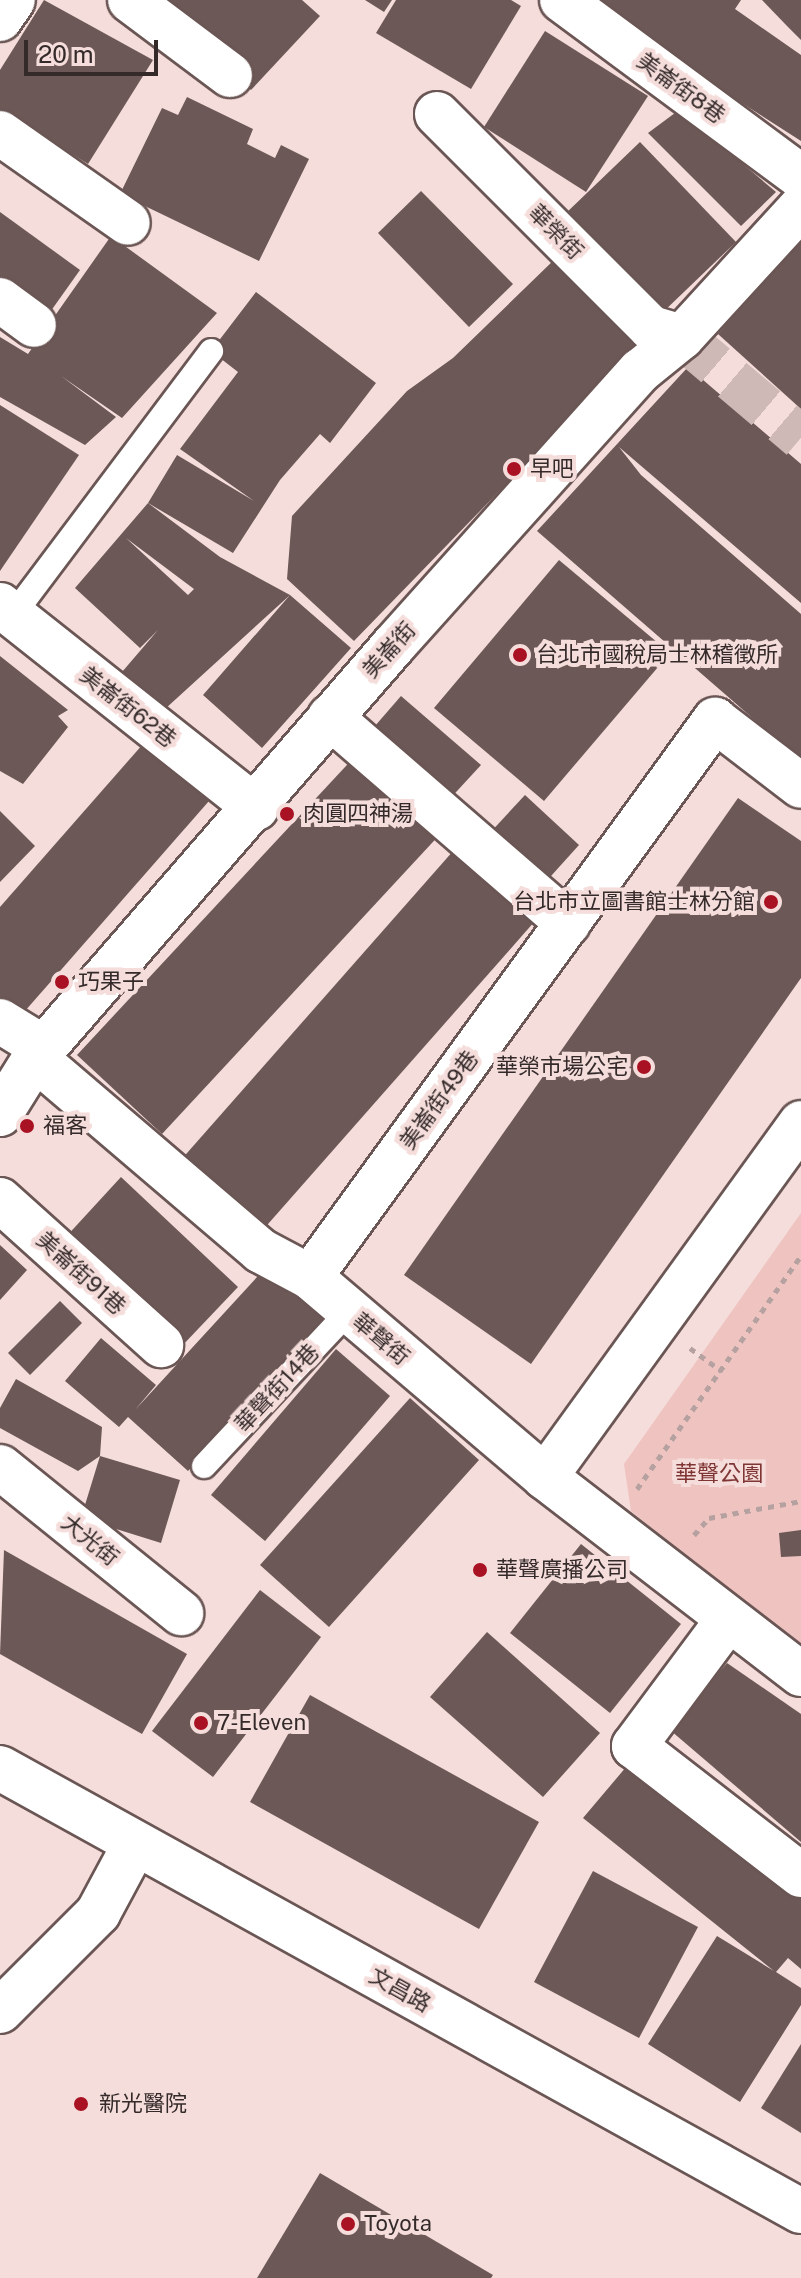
<!DOCTYPE html>
<html>
<head>
<meta charset="utf-8">
<style>
  body { margin:0 }
  #map { position:relative; width:801px; height:2278px; overflow:hidden; background:#f5dddb; font-family:"Public Sans","Noto Sans TC",sans-serif }
  div>[style] { position:absolute }
  .green>* { inset:0; background:#eec3c0 }
  .building>* { inset:0; background:#6c5856 }
  .street-tunnel>* { height:44px; margin-top:-22px; transform-origin:0; background:repeating-linear-gradient(90deg,#ceb9b7 0 44px,transparent 0 66px) }
  .path>* { height:5px; margin-top:-2.5px; transform-origin:0; background:repeating-linear-gradient(90deg,#b5a1a0 0 6px,transparent 0 12px) }
  .roads { filter:drop-shadow(2px 0 #6a5654) drop-shadow(-2px 0 #6a5654) drop-shadow(0 2px #6a5654) drop-shadow(0 -2px #6a5654) }
  .lane>* { height:24px; margin:-12px; padding:0 12px; transform-origin:12px; border-radius:12px; background:#fff }
  .street>* { height:44px; margin:-22px; padding:0 22px; transform-origin:22px; border-radius:22px; background:#fff }
  .dots>* { width:22px; height:22px; translate:-50% -50%; box-sizing:border-box; border:4px solid #f5dddb; border-radius:50% }
  span { translate:-50% -50%; white-space:nowrap; text-align:center; line-height:1.15; -webkit-text-stroke:8px #f5dddb; paint-order:stroke }
  .street-label { font-size:22px; color:#332a29 }
  .poi-label { font-size:22px; color:#332a29 }
  .left { translate:0 -50%; text-align:left }
  .right { translate:-100% -50%; text-align:right }
  .park-label { font-size:22px; color:#7f3533 }
  .scale { position:absolute; left:24px; top:40px; width:134px; height:36px; box-sizing:border-box; border:4px solid #332a29; border-top:0; padding-left:10px; font-size:24px; line-height:28px; white-space:nowrap; color:#332a29; -webkit-text-stroke:6px #f5dddb; paint-order:stroke }
</style>
</head>
<body>
<div id="map">
  <div class="green">
    <i style="clip-path:polygon(801px 1213px,801px 1649px,798px 1649px,631px 1511px,624px 1464px)"></i>
  </div>
  <div class="building">
    <i style="clip-path:polygon(44px 0,153px 60px,88px 164px,0 109px,0 70px)"></i>
    <i style="clip-path:polygon(158px 0,302px 0,320px 16px,251px 90px)"></i>
    <i style="clip-path:polygon(365px 0,392px 0,384px 12px)"></i>
    <i style="clip-path:polygon(396px 0,511px 0,521px 6px,471px 89px,376px 33px)"></i>
    <i style="clip-path:polygon(582px 0,741px 0,735px 9px,801px 55px,801px 141px)"></i>
    <i style="clip-path:polygon(762px 0,801px 0,801px 40px,788px 27px)"></i>
    <i style="clip-path:polygon(545px 31px,648px 96px,586px 192px,484px 127px)"></i>
    <i style="clip-path:polygon(187px 97px,253px 129px,247px 144px,275px 158px,281px 145px,309px 159px,259px 261px,120px 194px,162px 108px,178px 115px)"></i>
    <i style="clip-path:polygon(679px 110px,776px 192px,741px 226px,648px 133px)"></i>
    <i style="clip-path:polygon(640px 142px,736px 242px,660px 315px,564px 215px)"></i>
    <i style="clip-path:polygon(421px 191px,513px 284px,469px 327px,378px 233px)"></i>
    <i style="clip-path:polygon(0 212px,80px 270px,43px 322px,0 291px)"></i>
    <i style="clip-path:polygon(111px 236px,217px 313px,122px 418px,61px 376px,116px 417px,85px 445px,0 397px,0 337px,28px 354px)"></i>
    <i style="clip-path:polygon(801px 241px,801px 409px,718px 334px)"></i>
    <i style="clip-path:polygon(556px 258px,640px 346px,354px 641px,287px 579px,292px 516px,407px 391px,453px 358px)"></i>
    <i style="clip-path:polygon(256px 292px,376px 383px,330px 443px,320px 434px,280px 480px,233px 553px,148px 503px,177px 455px,254px 501px,180px 449px,238px 372px,211px 351px)"></i>
    <i style="clip-path:polygon(688px 367px,801px 464px,801px 603px,619px 447px,641px 475px,801px 614px,801px 760px,537px 531px)"></i>
    <i style="clip-path:polygon(0 405px,79px 455px,0 571px)"></i>
    <i style="clip-path:polygon(evenodd,148px 503px,220px 557px,290px 595px,351px 648px,262px 748px,203px 695px,290px 595px,165px 709px,122px 672px,158px 630px,140px 648px,75px 588px,148px 503px,126px 538px,194px 589px,188px 595px,126px 538px)"></i>
    <i style="clip-path:polygon(559px 560px,670px 653px,544px 801px,434px 708px)"></i>
    <i style="clip-path:polygon(0 656px,68px 710px,58px 716px,68px 727px,23px 784px,0 771px)"></i>
    <i style="clip-path:polygon(401px 696px,481px 765px,446px 803px,368px 734px)"></i>
    <i style="clip-path:polygon(143px 744px,209px 801px,18px 1019px,0 1003px,0 907px)"></i>
    <i style="clip-path:polygon(359px 752px,444px 830px,162px 1134px,77px 1055px)"></i>
    <i style="clip-path:polygon(525px 795px,579px 845px,542px 886px,487px 836px)"></i>
    <i style="clip-path:polygon(738px 798px,801px 841px,801px 978px,531px 1364px,404px 1275px)"></i>
    <i style="clip-path:polygon(0 811px,35px 846px,0 882px)"></i>
    <i style="clip-path:polygon(454px 850px,535px 921px,261px 1232px,180px 1161px)"></i>
    <i style="clip-path:polygon(121px 1177px,238px 1287px,180px 1348px,64px 1239px)"></i>
    <i style="clip-path:polygon(0 1245px,27px 1270px,0 1300px)"></i>
    <i style="clip-path:polygon(269px 1264px,328px 1317px,188px 1471px,128px 1417px,119px 1427px,65px 1381px,101px 1338px,156px 1385px,135px 1410px)"></i>
    <i style="clip-path:polygon(60px 1301px,82px 1323px,30px 1375px,8px 1353px)"></i>
    <i style="clip-path:polygon(336px 1349px,390px 1396px,265px 1541px,211px 1495px)"></i>
    <i style="clip-path:polygon(16px 1379px,102px 1427px,100px 1456px,180px 1480px,161px 1543px,81px 1518px,100px 1456px,78px 1471px,0 1428px,0 1408px)"></i>
    <i style="clip-path:polygon(410px 1398px,479px 1460px,329px 1627px,260px 1565px)"></i>
    <i style="clip-path:polygon(801px 1530px,801px 1556px,781px 1557px,779px 1533px)"></i>
    <i style="clip-path:polygon(581px 1544px,681px 1624px,610px 1713px,510px 1633px)"></i>
    <i style="clip-path:polygon(4px 1550px,187px 1654px,142px 1734px,0 1654px)"></i>
    <i style="clip-path:polygon(260px 1590px,321px 1637px,213px 1777px,152px 1731px)"></i>
    <i style="clip-path:polygon(487px 1632px,600px 1733px,543px 1797px,430px 1697px)"></i>
    <i style="clip-path:polygon(727px 1663px,801px 1714px,801px 1842px,670px 1730px)"></i>
    <i style="clip-path:polygon(310px 1695px,539px 1822px,479px 1929px,250px 1802px)"></i>
    <i style="clip-path:polygon(632px 1760px,801px 1895px,801px 1969px,788px 1958px,776px 1972px,801px 1988px,801px 2005px,740px 2102px,648px 2044px,717px 1936px,774px 1971px,583px 1818px)"></i>
    <i style="clip-path:polygon(593px 1871px,698px 1927px,639px 2038px,534px 1982px)"></i>
    <i style="clip-path:polygon(801px 2044px,801px 2133px,761px 2108px)"></i>
    <i style="clip-path:polygon(320px 2173px,493px 2275px,491px 2278px,257px 2278px)"></i>
  </div>
  <div class="street-tunnel">
    <i style="left:682px;top:337px;width:156px;rotate:40.3deg"></i>
  </div>
  <div class="path">
    <i style="left:690px;top:1348px;width:39px;rotate:36deg"></i>
    <i style="left:637px;top:1489px;width:285px;rotate:-54.9deg"></i>
    <i style="left:694px;top:1535px;width:23px;rotate:-49deg"></i>
    <i style="left:709px;top:1518px;width:94px;rotate:-10.5deg"></i>
  </div>
  <div class="roads">
    <div class="lane">
      <i style="left:13px;top:615px;width:330px;rotate:-53.1deg"></i>
      <i style="left:204px;top:1466px;width:212px;rotate:-46.9deg"></i>
    </div>
    <div class="street">
      <i style="left:130px;top:0;width:125px;rotate:36.9deg"></i>
      <i style="left:562px;top:0;width:297px;rotate:36.5deg"></i>
      <i style="left:0;top:19px;width:23px;rotate:-56deg"></i>
      <i style="left:437px;top:114px;width:303px;rotate:45deg"></i>
      <i style="left:651px;top:328px;width:32px;rotate:16deg"></i>
      <i style="left:0;top:133px;width:156px;rotate:35.1deg"></i>
      <i style="left:0;top:300px;width:42px;rotate:36.3deg"></i>
      <i style="left:0;top:605px;width:327px;rotate:38.4deg"></i>
      <i style="left:330px;top:717px;width:315px;rotate:40.9deg"></i>
      <i style="left:0;top:1021px;width:52px;rotate:31.5deg"></i>
      <i style="left:35px;top:1058px;width:297px;rotate:40.5deg"></i>
      <i style="left:261px;top:1251px;width:55px;rotate:28deg"></i>
      <i style="left:310px;top:1277px;width:309px;rotate:40.4deg"></i>
      <i style="left:545px;top:1477px;width:323px;rotate:37.6deg"></i>
      <i style="left:0;top:1114px;width:66px;rotate:-58deg"></i>
      <i style="left:35px;top:1058px;width:546px;rotate:-49.01deg"></i>
      <i style="left:393px;top:646px;width:370px;rotate:-48.1deg"></i>
      <i style="left:640px;top:371px;width:54px;rotate:-39deg"></i>
      <i style="left:682px;top:337px;width:176px;rotate:-47.5deg"></i>
      <i style="left:0;top:1200px;width:217px;rotate:42deg"></i>
      <i style="left:310px;top:1277px;width:689px;rotate:-53.98deg"></i>
      <i style="left:715px;top:720px;width:108px;rotate:37.5deg"></i>
      <i style="left:0;top:1467px;width:233px;rotate:38.9deg"></i>
      <i style="left:545px;top:1477px;width:437px;rotate:-54.1deg"></i>
      <i style="left:727px;top:1621px;width:156px;rotate:126.6deg"></i>
      <i style="left:634px;top:1746px;width:211px;rotate:37.7deg"></i>
      <i style="left:0;top:1768px;width:915px;rotate:28.95deg"></i>
      <i style="left:0;top:2011px;width:139px;rotate:-45deg"></i>
      <i style="left:98px;top:1913px;width:78px;rotate:-61.8deg"></i>
    </div>
  </div>
  <div class="dots">
    <i style="left:514px;top:469px;background:#a81223"></i>
    <i style="left:520px;top:655px;background:#a81223"></i>
    <i style="left:287px;top:814px;background:#a81223"></i>
    <i style="left:771px;top:902px;background:#a81223"></i>
    <i style="left:62px;top:982px;background:#a81223"></i>
    <i style="left:644px;top:1067px;background:#a81223"></i>
    <i style="left:27px;top:1126px;background:#a81223"></i>
    <i style="left:480px;top:1570px;background:#a81223"></i>
    <i style="left:201px;top:1723px;background:#a81223"></i>
    <i style="left:81px;top:2104px;background:#a81223"></i>
    <i style="left:348px;top:2224px;background:#a81223"></i>
  </div>
  <div class="street-label">
    <span style="left:681px;top:88px;rotate:36deg">美崙街8巷</span>
    <span style="left:556px;top:232px;rotate:45deg">華榮街</span>
    <span style="left:389px;top:650px;rotate:-48deg">美崙街</span>
    <span style="left:128px;top:707px;rotate:38deg">美崙街62巷</span>
    <span style="left:439px;top:1100px;rotate:-54deg">美崙街49巷</span>
    <span style="left:81px;top:1273px;rotate:42deg">美崙街91巷</span>
    <span style="left:381px;top:1339px;rotate:40deg">華聲街</span>
    <span style="left:277px;top:1388px;rotate:-47deg">華聲街14巷</span>
    <span style="left:90px;top:1540px;rotate:39deg">大光街</span>
    <span style="left:400px;top:1990px;rotate:29deg">文昌路</span>
  </div>
  <div class="poi-label">
    <span class="left" style="left:530px;top:469px">早吧</span>
    <span class="left" style="left:536px;top:655px">台北市國稅局士林稽徵所</span>
    <span class="left" style="left:303px;top:814px">肉圓四神湯</span>
    <span class="right" style="left:755px;top:902px">台北市立圖書館士林分館</span>
    <span class="left" style="left:78px;top:982px">巧果子</span>
    <span class="right" style="left:628px;top:1067px">華榮市場公宅</span>
    <span class="left" style="left:43px;top:1126px">福客</span>
    <span class="left" style="left:496px;top:1570px">華聲廣播公司</span>
    <span class="left" style="left:217px;top:1723px">7-Eleven</span>
    <span class="left" style="left:99px;top:2104px">新光醫院</span>
    <span class="left" style="left:364px;top:2224px">Toyota</span>
  </div>
  <div class="park-label">
    <span style="left:719px;top:1474px">華聲公園</span>
  </div>
  <div class="scale">20 m</div>
</div>
</body>
</html>
